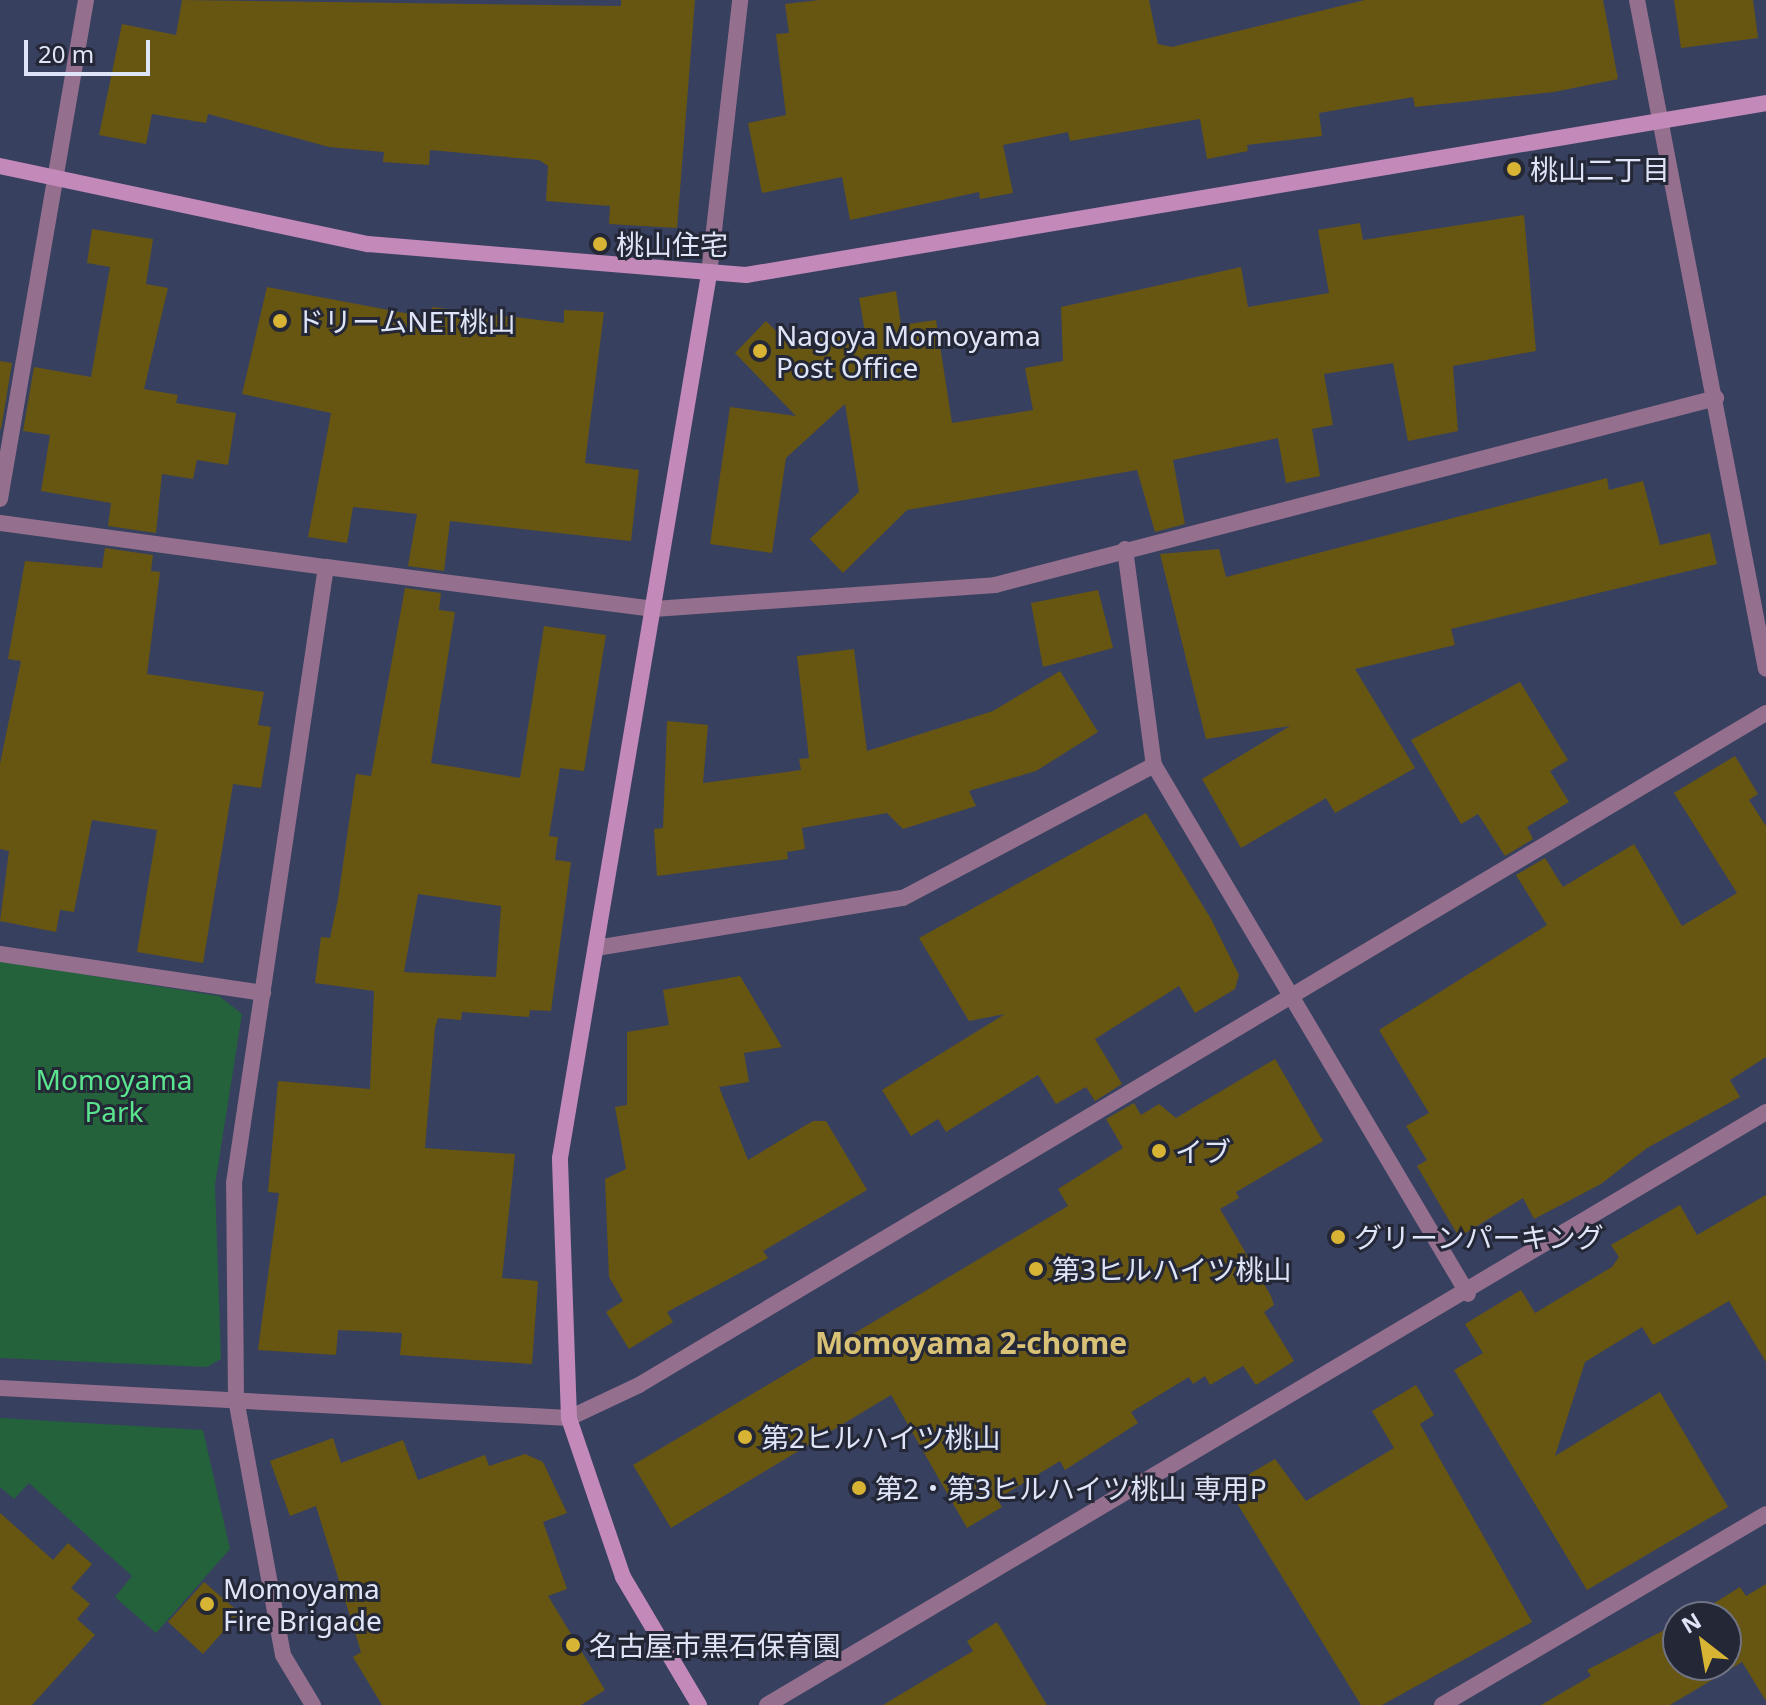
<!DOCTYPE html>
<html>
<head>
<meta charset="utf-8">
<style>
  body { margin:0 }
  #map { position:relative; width:1766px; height:1705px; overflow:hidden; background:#38405f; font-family:"Noto Sans","Noto Sans JP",sans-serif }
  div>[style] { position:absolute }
  .green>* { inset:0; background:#23623b }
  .building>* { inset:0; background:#675512 }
  .street>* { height:16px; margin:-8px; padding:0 8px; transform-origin:8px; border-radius:8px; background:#95708e }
  .secondary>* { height:16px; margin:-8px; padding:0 8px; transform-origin:8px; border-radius:8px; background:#c389b9 }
  .dots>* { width:22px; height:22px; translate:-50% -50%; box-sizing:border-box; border:4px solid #242736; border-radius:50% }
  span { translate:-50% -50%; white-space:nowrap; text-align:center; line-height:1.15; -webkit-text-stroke:6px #242736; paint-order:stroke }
  .poi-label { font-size:28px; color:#dfe5f8 }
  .left { translate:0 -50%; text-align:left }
  .park-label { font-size:28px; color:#5ae48e }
  .neighbourhood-label { font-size:30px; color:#d9c276; font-weight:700 }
  .north { position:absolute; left:1662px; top:1601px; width:80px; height:80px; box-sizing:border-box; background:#242736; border:2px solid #6f7384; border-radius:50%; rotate:329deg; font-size:22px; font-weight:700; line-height:32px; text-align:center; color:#dfe5f8 }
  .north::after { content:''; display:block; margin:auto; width:28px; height:36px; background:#d7b434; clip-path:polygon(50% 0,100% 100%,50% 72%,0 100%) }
  .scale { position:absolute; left:24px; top:40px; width:126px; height:36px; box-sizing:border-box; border:4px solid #dfe5f8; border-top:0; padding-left:10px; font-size:24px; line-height:28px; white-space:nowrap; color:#dfe5f8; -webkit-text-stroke:6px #242736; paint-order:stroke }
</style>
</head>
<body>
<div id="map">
  <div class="green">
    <i style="clip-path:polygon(0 961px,219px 996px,242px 1014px,215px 1185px,221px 1359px,207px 1367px,0 1358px)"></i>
    <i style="clip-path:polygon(0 1418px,203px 1430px,230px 1549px,156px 1633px,115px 1597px,132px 1576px,29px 1483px,14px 1499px,0 1487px)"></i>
  </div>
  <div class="building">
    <i style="clip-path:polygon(182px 0,621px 6px,621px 0,695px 0,677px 228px,609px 224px,610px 206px,546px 201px,548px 166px,539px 160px,430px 150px,429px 165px,383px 162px,384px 152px,329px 147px,208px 114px,206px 123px,152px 114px,146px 144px,99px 135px,122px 24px,176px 35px)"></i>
    <i style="clip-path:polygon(819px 0,1149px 0,1158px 44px,1172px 47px,1365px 0,1603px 0,1618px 79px,1554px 92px,1415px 107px,1413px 97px,1319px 113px,1322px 136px,1247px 145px,1248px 151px,1207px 159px,1200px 119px,1070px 141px,1068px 132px,1003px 145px,1013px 193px,980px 199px,979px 192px,850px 220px,842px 177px,762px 193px,748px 123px,786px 115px,776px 34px,789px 33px,785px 4px)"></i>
    <i style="clip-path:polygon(1674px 0,1753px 0,1758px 38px,1681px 48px)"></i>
    <i style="clip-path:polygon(1524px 215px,1536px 351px,1453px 366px,1458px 431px,1408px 441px,1393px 363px,1324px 374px,1333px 425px,1312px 429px,1320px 476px,1286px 483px,1278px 438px,1173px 460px,1185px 524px,1155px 532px,1137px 470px,907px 510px,843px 573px,810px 539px,859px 492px,845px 404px,786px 458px,772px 553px,710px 544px,730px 407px,796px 416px,735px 353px,766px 321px,788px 343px,865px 332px,859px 298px,896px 291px,901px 325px,936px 320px,952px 423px,1033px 410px,1025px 368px,1063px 361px,1061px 307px,1241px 267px,1248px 307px,1329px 293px,1318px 230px,1360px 223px,1363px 240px)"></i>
    <i style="clip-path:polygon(92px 229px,153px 239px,146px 284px,168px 288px,144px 389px,178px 395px,176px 403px,236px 413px,228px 465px,197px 460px,193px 479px,162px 474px,156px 533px,108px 526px,111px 503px,41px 491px,50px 435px,23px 431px,34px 367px,91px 377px,110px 267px,87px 263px)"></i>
    <i style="clip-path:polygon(267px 287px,431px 318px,432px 307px,564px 323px,564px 310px,604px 312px,585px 463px,639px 470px,631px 541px,450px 521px,444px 571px,408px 566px,417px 514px,353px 507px,347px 543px,308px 537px,331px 413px,242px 394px)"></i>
    <i style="clip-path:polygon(0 361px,12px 363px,1px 429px,0 429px)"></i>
    <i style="clip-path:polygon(1607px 478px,1609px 490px,1643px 481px,1660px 545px,1710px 533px,1717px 564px,1451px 629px,1455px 645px,1355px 669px,1415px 768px,1335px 813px,1326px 798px,1241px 848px,1202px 779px,1290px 726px,1206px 739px,1160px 554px,1219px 549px,1226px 577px)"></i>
    <i style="clip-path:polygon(105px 548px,153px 555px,151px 571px,160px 572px,147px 674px,264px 692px,258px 725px,271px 727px,261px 788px,233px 784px,203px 963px,137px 952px,157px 830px,92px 820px,74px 912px,60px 910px,56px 932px,0 921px,9px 851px,0 849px,0 764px,21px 661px,8px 659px,25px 561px,102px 568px)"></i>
    <i style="clip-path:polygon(evenodd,405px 588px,441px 593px,439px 610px,455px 612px,431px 763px,520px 778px,544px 626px,606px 635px,584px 771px,560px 768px,549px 836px,558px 837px,555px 860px,571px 862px,551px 1011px,530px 1010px,529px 1017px,462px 1012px,461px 1020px,438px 1018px,435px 1028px,425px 1148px,515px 1154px,502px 1278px,538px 1281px,532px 1364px,400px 1355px,402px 1333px,338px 1330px,336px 1355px,258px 1350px,279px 1193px,268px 1192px,278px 1081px,370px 1089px,374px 991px,315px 983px,321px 937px,330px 938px,338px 899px,356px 774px,371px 776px,405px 588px,418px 894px,501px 906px,496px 977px,404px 972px,418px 894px)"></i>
    <i style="clip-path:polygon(1098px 590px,1113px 648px,1043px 667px,1031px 603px)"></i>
    <i style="clip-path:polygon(854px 649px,867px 751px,993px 711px,1060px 671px,1098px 732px,1036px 771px,969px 791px,976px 806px,903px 829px,887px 813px,802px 828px,805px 849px,787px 852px,788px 859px,657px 876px,654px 829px,663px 828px,667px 721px,708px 725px,703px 783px,801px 770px,799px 759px,809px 758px,797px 656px)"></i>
    <i style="clip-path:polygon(1520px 682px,1568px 760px,1550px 771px,1569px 802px,1527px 827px,1533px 839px,1505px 856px,1478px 814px,1461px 824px,1411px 740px)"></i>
    <i style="clip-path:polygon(1735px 756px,1758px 794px,1749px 800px,1766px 826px,1766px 1057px,1730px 1080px,1740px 1097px,1647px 1148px,1601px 1184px,1534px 1219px,1523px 1198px,1459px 1237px,1417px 1166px,1427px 1160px,1406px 1126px,1429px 1113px,1379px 1030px,1547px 925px,1516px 875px,1545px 858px,1563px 887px,1634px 844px,1682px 926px,1737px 893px,1674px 793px)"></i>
    <i style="clip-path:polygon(1146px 813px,1211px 919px,1239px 975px,1235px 989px,1195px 1013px,1179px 986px,1095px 1039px,1122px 1084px,1095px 1101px,1086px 1087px,1056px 1104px,1038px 1075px,946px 1132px,938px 1119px,911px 1136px,882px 1090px,1005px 1014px,969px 1021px,919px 938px)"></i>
    <i style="clip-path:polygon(740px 976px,782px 1047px,744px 1053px,749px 1082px,719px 1087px,748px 1160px,813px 1121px,826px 1121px,867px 1190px,763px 1251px,768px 1258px,667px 1312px,673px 1322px,629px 1349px,606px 1312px,623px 1301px,609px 1277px,605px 1179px,626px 1169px,615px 1107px,627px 1105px,627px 1032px,669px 1025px,663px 990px)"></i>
    <i style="clip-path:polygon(1275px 1059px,1323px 1141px,1236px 1192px,1239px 1198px,1220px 1209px,1271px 1296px,1274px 1305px,1264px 1312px,1294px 1361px,1256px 1385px,1243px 1366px,1210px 1385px,1205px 1376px,1193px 1384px,1189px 1377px,1131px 1412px,1138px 1423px,1065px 1470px,1060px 1461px,997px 1499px,1002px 1507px,967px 1528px,891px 1395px,671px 1528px,633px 1465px,1068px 1206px,1058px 1189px,1123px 1148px,1106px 1119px,1134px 1103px,1141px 1115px,1159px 1104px,1176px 1118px)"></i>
    <i style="clip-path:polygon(1766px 1195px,1766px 1362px,1729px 1301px,1653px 1345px,1642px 1327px,1585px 1362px,1555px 1456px,1660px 1392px,1728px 1507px,1587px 1590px,1454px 1370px,1483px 1353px,1465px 1324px,1521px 1290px,1535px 1313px,1612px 1267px,1619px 1257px,1611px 1245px,1680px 1205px,1697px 1235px)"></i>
    <i style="clip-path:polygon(1416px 1385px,1434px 1415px,1420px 1424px,1532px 1622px,1382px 1705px,1361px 1705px,1227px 1487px,1275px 1459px,1306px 1501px,1394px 1448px,1372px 1411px)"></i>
    <i style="clip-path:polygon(333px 1438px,341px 1463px,403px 1440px,418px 1480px,485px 1455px,489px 1466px,525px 1454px,543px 1462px,567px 1513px,543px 1522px,567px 1589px,548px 1596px,605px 1690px,581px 1705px,382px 1705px,353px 1657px,361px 1652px,316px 1506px,290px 1516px,270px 1461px)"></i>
    <i style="clip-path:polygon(0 1513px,53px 1560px,68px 1543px,92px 1564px,71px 1588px,90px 1604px,77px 1619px,95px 1635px,32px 1705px,0 1705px)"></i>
    <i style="clip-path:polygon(204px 1582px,240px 1613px,203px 1654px,168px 1622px)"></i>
    <i style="clip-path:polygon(1766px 1584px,1766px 1701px,1742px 1662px,1670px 1705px,1541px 1705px,1591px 1676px,1587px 1670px,1678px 1623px,1678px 1665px,1726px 1665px,1726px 1617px,1692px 1617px,1740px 1587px,1746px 1596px)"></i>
    <i style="clip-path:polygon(997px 1622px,1047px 1705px,883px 1705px,973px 1651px,967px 1641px)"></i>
  </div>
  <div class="street">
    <i style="left:1637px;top:0;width:681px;rotate:79.09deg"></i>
    <i style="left:709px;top:274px;width:276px;rotate:-83.5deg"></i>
    <i style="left:0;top:499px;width:506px;rotate:-80.22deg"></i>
    <i style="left:0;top:523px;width:329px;rotate:7.7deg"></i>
    <i style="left:1125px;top:549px;width:218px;rotate:82.4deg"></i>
    <i style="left:1154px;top:765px;width:615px;rotate:59.31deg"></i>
    <i style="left:596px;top:948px;width:311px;rotate:-9.3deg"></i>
    <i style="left:903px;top:898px;width:284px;rotate:-27.9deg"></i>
    <i style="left:0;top:954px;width:266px;rotate:8.4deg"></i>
    <i style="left:0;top:1388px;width:570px;rotate:3.02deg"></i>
    <i style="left:569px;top:1418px;width:77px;rotate:-25.2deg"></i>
    <i style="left:639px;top:1385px;width:1312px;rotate:-30.81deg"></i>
    <i style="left:313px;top:1705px;width:58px;rotate:-121deg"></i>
    <i style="left:283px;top:1655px;width:260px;rotate:-100.4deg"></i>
    <i style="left:236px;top:1399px;width:216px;rotate:-90.5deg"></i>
    <i style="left:234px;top:1183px;width:623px;rotate:-81.51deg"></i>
    <i style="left:326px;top:567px;width:331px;rotate:7.3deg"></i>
    <i style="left:654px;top:609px;width:342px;rotate:-4deg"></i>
    <i style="left:995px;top:585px;width:745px;rotate:-14.54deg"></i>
    <i style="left:767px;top:1705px;width:1162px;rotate:-30.69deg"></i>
    <i style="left:1442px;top:1705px;width:376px;rotate:-30.5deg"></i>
  </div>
  <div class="secondary">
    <i style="left:0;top:166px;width:376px;rotate:12deg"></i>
    <i style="left:368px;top:244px;width:379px;rotate:4.7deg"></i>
    <i style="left:746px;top:275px;width:1034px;rotate:-9.57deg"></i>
    <i style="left:699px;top:1705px;width:149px;rotate:-120.7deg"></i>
    <i style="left:623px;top:1577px;width:168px;rotate:-108.8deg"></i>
    <i style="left:569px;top:1418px;width:260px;rotate:-92deg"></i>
    <i style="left:560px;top:1158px;width:896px;rotate:-80.43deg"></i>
  </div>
  <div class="dots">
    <i style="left:1514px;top:169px;background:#d7b434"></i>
    <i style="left:600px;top:244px;background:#d7b434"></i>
    <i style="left:280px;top:321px;background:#d7b434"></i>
    <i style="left:760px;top:351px;background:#d7b434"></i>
    <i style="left:1159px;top:1151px;background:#d7b434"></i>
    <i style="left:1338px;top:1237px;background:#d7b434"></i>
    <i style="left:1036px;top:1269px;background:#d7b434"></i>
    <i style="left:745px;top:1437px;background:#d7b434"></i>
    <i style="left:859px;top:1488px;background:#d7b434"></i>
    <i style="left:207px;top:1604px;background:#d7b434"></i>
    <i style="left:573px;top:1645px;background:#d7b434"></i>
  </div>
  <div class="poi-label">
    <span class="left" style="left:1530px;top:169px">桃山二丁目</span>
    <span class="left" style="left:616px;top:244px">桃山住宅</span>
    <span class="left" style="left:296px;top:321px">ドリームNET桃山</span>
    <span class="left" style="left:776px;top:351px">Nagoya Momoyama<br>Post Office</span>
    <span class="left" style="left:1175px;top:1151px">イブ</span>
    <span class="left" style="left:1354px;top:1237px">グリーンパーキング</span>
    <span class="left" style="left:1052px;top:1269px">第3ヒルハイツ桃山</span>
    <span class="left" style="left:761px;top:1437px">第2ヒルハイツ桃山</span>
    <span class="left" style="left:875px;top:1488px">第2・第3ヒルハイツ桃山 専用P</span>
    <span class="left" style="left:223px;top:1604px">Momoyama<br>Fire Brigade</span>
    <span class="left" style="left:589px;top:1645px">名古屋市黒石保育園</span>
  </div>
  <div class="park-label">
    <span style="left:114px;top:1095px">Momoyama<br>Park</span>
  </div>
  <div class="neighbourhood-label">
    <span style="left:971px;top:1343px">Momoyama 2-chome</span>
  </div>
  <div class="north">N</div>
  <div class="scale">20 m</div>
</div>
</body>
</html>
